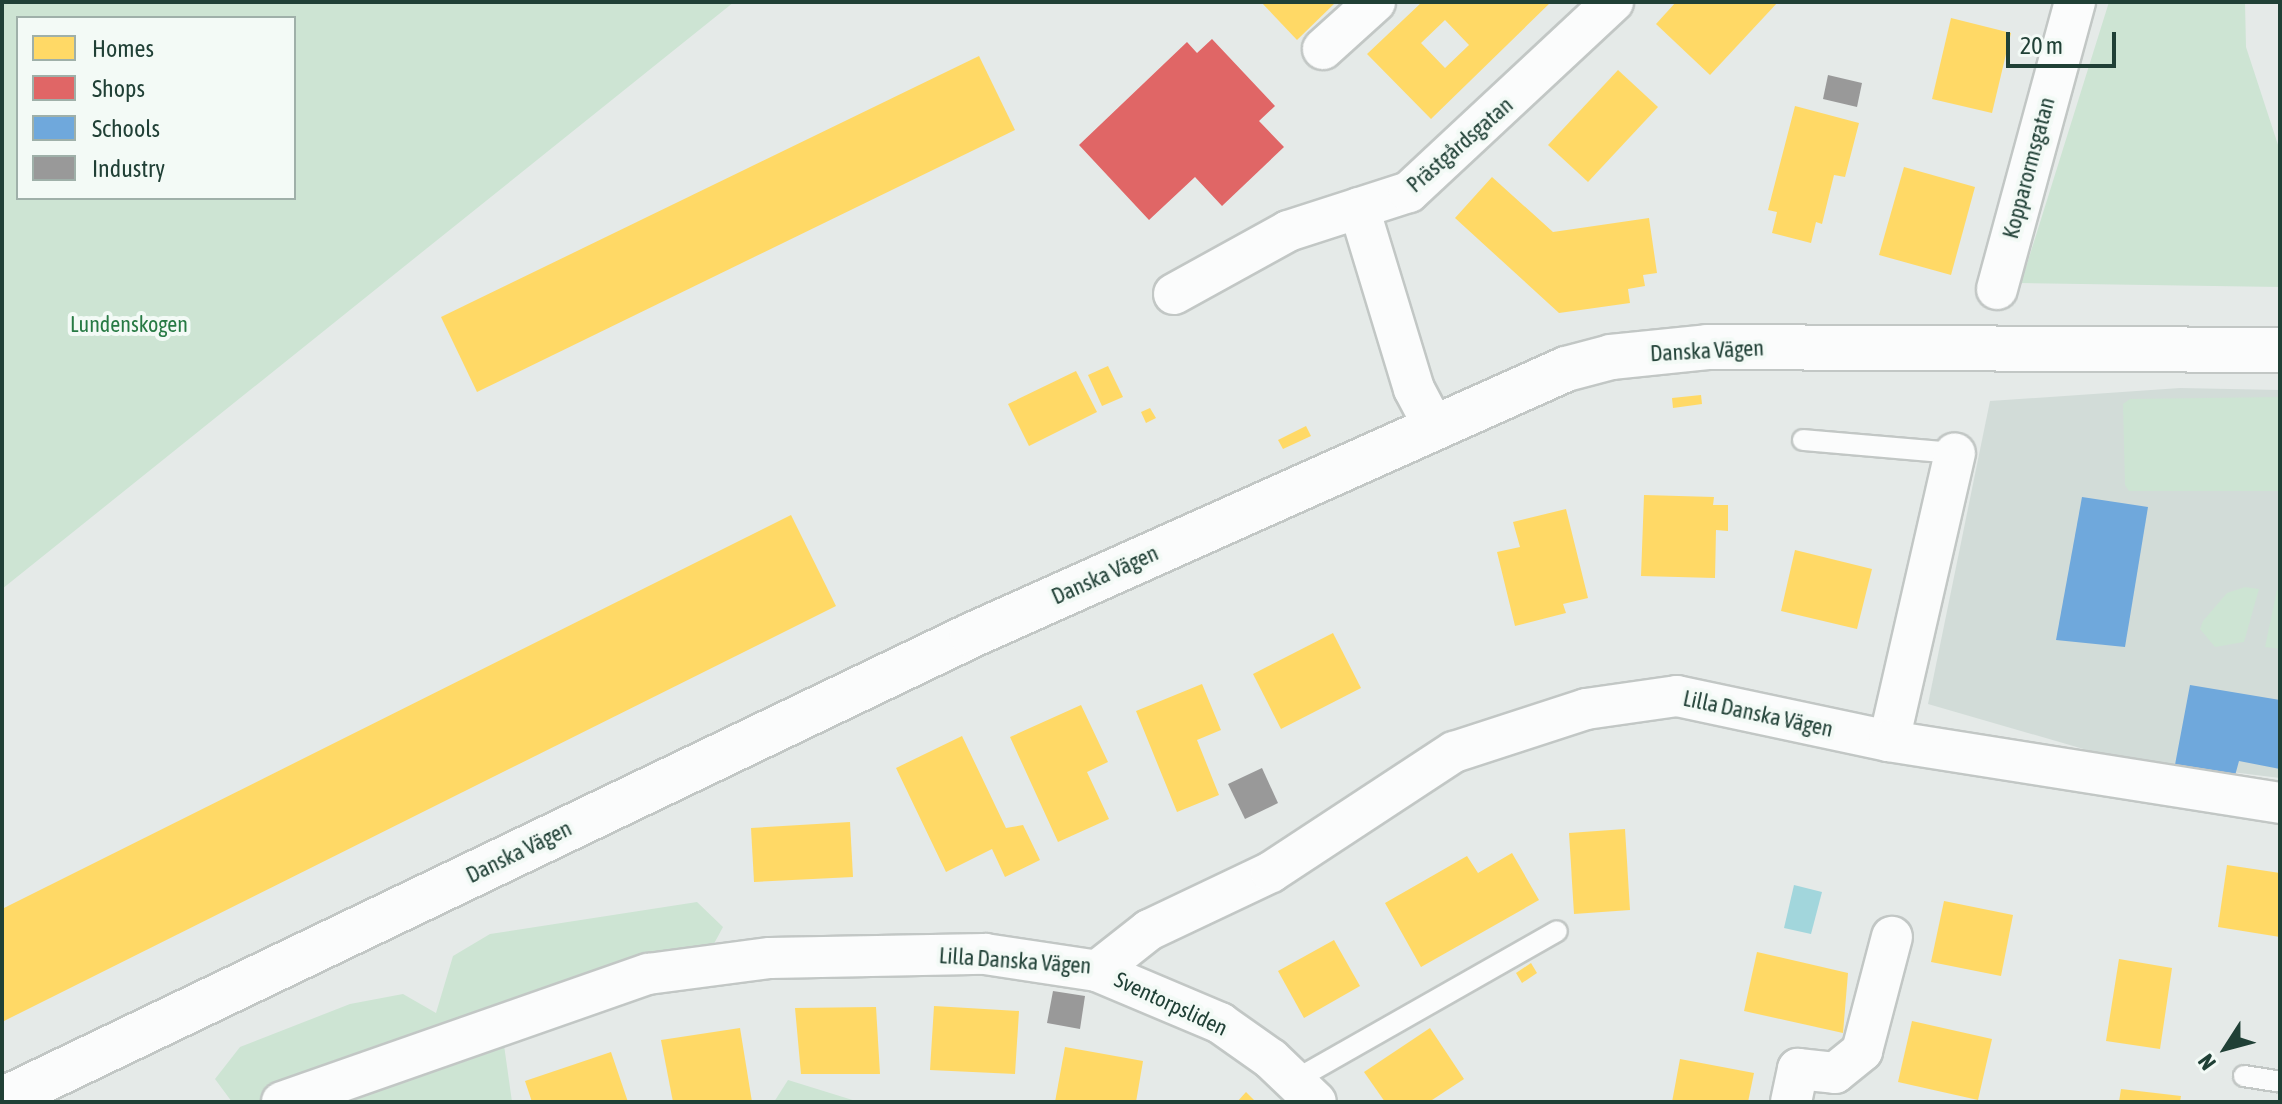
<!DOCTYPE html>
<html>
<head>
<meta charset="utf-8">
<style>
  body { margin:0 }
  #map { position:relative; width:2282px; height:1104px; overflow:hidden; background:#e5eae8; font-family:"Asap Condensed",sans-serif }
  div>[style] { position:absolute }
  .built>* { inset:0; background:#d2dcd8 }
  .green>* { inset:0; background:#cde4d3 }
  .water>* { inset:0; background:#a2d6dc }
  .homes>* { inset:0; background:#ffd966 }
  .shops>* { inset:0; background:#e06666 }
  .schools>* { inset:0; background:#6fa8dc }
  .industry>* { inset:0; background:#999 }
  .roads { filter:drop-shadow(2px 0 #c2c7c5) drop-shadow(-2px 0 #c2c7c5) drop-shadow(0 2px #c2c7c5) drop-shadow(0 -2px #c2c7c5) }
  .service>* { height:20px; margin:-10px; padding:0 10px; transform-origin:10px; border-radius:10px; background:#fbfcfc }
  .minor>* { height:40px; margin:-20px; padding:0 20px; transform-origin:20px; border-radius:20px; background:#fbfcfc }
  .tertiary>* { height:44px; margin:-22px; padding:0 22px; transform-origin:22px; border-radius:22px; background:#fbfcfc }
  span { translate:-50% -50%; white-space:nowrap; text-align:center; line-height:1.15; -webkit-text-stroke:8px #f3faf6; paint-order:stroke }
  .street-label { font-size:22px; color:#204036 }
  .park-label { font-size:22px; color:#277a44 }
  .frame { position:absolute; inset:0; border:4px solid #204036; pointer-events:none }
  .legend { position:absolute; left:16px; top:16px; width:280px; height:184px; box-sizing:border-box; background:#f3faf6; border:2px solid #9fb0a9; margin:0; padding:10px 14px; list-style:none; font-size:24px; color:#204036 }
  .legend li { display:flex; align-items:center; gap:16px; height:40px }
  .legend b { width:40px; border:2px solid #9fb0a9 }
  .north { position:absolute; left:2186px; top:1008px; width:80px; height:80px; -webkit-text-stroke:6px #f3faf6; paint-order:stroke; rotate:234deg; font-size:22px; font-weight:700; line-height:32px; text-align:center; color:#204036 }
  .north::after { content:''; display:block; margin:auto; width:28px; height:36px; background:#204036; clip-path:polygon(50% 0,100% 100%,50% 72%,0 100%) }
  .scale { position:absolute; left:2006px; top:32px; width:110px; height:36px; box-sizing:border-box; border:4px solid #204036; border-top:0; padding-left:10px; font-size:24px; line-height:28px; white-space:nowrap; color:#204036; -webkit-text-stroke:6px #f3faf6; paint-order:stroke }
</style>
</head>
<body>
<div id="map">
  <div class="built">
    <i style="clip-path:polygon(2180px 388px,2280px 390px,2280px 778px,2111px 757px,1928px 704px,1990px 401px)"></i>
  </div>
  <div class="green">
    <i style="clip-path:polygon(evenodd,2px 2px,734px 2px,2px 589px,2px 2px,294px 18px,294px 198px,18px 198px,18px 18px,294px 18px)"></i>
    <i style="clip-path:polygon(2109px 2px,2245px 2px,2246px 47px,2280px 151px,2280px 287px,2021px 283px)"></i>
    <i style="clip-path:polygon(2280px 397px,2280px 491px,2129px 491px,2125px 485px,2123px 404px,2130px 399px)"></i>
    <i style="clip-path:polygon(2245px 587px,2259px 589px,2244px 642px,2215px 647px,2200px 629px,2203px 621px,2227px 593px)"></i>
    <i style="clip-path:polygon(2277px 590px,2280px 591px,2280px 649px,2265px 647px)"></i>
    <i style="clip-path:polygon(697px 902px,723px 927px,703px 964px,504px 1045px,512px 1102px,232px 1102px,215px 1079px,240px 1047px,350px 1004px,403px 994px,436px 1013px,453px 956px,490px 934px)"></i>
    <i style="clip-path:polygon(788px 1080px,859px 1102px,774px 1102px)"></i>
  </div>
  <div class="water">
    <i style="clip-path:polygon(1794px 885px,1822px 892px,1811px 934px,1784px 928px)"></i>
  </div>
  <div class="homes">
    <i style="clip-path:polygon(1261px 2px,1336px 2px,1297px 40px)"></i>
    <i style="clip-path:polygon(evenodd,1422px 2px,1551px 2px,1431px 119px,1367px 54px,1422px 2px,1445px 20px,1469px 45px,1445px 68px,1421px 43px,1445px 20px)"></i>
    <i style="clip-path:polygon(1676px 2px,1778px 2px,1710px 75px,1656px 24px)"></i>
    <i style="clip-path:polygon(1951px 18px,2011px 33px,1992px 113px,1932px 99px)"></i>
    <i style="clip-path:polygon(979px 56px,1015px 130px,477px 392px,441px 317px)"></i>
    <i style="clip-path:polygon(1618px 70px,1658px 107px,1588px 182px,1548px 145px)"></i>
    <i style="clip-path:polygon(1795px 106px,1859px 123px,1845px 177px,1834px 175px,1822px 224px,1816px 222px,1811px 243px,1772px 233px,1777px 212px,1768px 210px)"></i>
    <i style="clip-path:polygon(1904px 167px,1975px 187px,1951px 275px,1879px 255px)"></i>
    <i style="clip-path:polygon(1492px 177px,1553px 232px,1649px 218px,1657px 273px,1643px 275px,1645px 286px,1628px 289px,1630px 303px,1559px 313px,1455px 218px)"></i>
    <i style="clip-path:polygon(1108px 366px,1123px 397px,1102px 406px,1088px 375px)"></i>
    <i style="clip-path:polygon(1076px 371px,1097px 412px,1029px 446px,1008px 404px)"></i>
    <i style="clip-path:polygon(1701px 395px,1702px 404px,1673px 408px,1672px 398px)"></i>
    <i style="clip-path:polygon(1150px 408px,1156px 418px,1146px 423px,1141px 412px)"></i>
    <i style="clip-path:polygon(1306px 426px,1311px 436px,1283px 449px,1278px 440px)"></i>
    <i style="clip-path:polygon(1644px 495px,1714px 497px,1713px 505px,1728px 505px,1728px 531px,1716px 530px,1715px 578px,1641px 576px)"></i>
    <i style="clip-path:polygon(1566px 509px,1588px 598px,1563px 604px,1566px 613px,1515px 626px,1497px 552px,1520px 547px,1513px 522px)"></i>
    <i style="clip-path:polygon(791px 515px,836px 606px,2px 1022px,2px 909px)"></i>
    <i style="clip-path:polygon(1795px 550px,1872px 569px,1857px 629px,1781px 611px)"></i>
    <i style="clip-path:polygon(1333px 633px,1361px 688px,1281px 729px,1253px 674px)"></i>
    <i style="clip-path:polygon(1202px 684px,1221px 730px,1197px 740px,1219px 795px,1177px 812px,1136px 711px)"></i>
    <i style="clip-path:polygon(1081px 705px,1108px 762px,1087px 772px,1109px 819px,1058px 842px,1010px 737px)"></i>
    <i style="clip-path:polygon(962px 736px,1006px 828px,1023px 825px,1040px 860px,1005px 877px,992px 849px,946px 872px,896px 768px)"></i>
    <i style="clip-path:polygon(850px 822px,853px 877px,754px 882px,751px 828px)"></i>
    <i style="clip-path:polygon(1625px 829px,1630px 910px,1574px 914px,1569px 833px)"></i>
    <i style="clip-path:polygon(1512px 853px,1539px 900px,1421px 967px,1385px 903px,1467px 856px,1478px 873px)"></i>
    <i style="clip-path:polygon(2227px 865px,2280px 873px,2280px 937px,2218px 927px)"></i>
    <i style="clip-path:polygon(1944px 901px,2013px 915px,2001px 976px,1931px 962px)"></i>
    <i style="clip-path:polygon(1334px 940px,1360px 986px,1304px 1018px,1278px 971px)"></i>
    <i style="clip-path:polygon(1757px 952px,1848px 973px,1843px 1033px,1744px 1011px)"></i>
    <i style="clip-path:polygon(2119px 959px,2172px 968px,2160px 1049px,2106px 1041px)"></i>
    <i style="clip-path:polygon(1531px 963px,1537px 973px,1522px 983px,1516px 973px)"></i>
    <i style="clip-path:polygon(934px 1006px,1019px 1011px,1015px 1074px,930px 1070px)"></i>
    <i style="clip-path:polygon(876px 1007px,880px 1074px,801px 1074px,795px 1008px)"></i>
    <i style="clip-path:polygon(1912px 1021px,1992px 1039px,1978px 1100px,1898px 1082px)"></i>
    <i style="clip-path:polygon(740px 1028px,752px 1102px,673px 1102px,661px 1040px)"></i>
    <i style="clip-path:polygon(1430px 1028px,1464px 1079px,1429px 1102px,1385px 1102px,1364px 1072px)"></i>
    <i style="clip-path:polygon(1065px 1047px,1143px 1061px,1136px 1102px,1055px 1102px)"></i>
    <i style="clip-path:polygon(611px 1052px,628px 1102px,532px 1102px,525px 1081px)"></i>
    <i style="clip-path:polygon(1680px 1059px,1754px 1073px,1748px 1102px,1672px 1102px)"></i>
    <i style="clip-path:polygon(2121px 1089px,2181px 1096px,2180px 1102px,2119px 1102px)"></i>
    <i style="clip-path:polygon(1246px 1092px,1256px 1102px,1237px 1102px)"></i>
  </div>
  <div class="shops">
    <i style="clip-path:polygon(1212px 39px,1275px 106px,1259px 121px,1284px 147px,1222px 206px,1195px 177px,1149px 220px,1079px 145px,1187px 42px,1197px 53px)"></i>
  </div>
  <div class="schools">
    <i style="clip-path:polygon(2082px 497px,2148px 507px,2125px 647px,2056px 640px)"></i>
    <i style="clip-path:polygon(2190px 685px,2280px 700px,2280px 769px,2239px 761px,2233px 783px,2174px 770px)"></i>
  </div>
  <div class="industry">
    <i style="clip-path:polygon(1828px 75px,1862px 83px,1857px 107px,1823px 99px)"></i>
    <i style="clip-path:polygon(1262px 768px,1278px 803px,1245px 819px,1228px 784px)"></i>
    <i style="clip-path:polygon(1053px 991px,1085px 996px,1080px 1029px,1047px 1023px)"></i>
  </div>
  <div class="roads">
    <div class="service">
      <i style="left:1803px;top:440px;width:153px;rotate:4.9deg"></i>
      <i style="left:2244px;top:1076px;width:36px;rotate:9deg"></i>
      <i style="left:1295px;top:1080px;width:301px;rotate:-29.6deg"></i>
    </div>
    <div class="minor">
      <i style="left:1323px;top:49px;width:70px;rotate:-42.1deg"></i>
      <i style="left:1359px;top:208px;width:189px;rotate:73.1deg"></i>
      <i style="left:1414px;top:389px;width:43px;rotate:62.2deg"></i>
      <i style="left:1997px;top:289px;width:297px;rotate:-74.8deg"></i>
      <i style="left:1174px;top:294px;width:130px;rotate:-28.9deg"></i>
      <i style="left:1288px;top:231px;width:127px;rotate:-17.9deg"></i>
      <i style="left:1409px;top:192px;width:279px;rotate:-43deg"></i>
      <i style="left:1889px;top:741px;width:295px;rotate:-77.1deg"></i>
      <i style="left:1097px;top:971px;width:134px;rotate:22.9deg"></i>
      <i style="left:1220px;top:1023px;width:62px;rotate:35.2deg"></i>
      <i style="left:1271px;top:1059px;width:62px;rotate:43.7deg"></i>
      <i style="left:282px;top:1102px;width:388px;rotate:-19.3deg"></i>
      <i style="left:648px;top:974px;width:123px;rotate:-7.5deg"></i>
      <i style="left:770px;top:958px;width:215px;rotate:-1.1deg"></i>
      <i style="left:985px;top:954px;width:113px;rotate:8.6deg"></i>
      <i style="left:1097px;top:971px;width:66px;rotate:-38.3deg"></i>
      <i style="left:1149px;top:930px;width:135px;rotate:-25.4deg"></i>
      <i style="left:1271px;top:872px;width:219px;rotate:-33.3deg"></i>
      <i style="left:1454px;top:752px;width:139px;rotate:-18deg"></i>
      <i style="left:1586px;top:709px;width:92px;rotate:-8.1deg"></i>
      <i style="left:1677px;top:696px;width:217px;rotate:12deg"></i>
      <i style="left:1889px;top:741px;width:396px;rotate:9deg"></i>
      <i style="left:1791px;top:1102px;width:34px;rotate:-78deg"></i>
      <i style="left:1798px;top:1069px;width:37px;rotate:6deg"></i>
      <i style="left:1835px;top:1073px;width:35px;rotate:-39deg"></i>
      <i style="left:1862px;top:1051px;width:118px;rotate:-75.3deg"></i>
    </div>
    <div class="tertiary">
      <i style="left:2px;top:1100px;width:1076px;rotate:-25.61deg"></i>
      <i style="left:972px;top:635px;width:651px;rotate:-24.12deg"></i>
      <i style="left:1566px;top:369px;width:47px;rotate:-14.9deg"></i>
      <i style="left:1611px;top:357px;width:97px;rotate:-5.9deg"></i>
      <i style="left:1707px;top:347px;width:573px;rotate:0.3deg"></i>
    </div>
  </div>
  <div class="street-label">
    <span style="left:1460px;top:145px;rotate:-41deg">Prästgårdsgatan</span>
    <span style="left:2029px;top:168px;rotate:-75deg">Kopparormsgatan</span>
    <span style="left:1707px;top:351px;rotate:-3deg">Danska Vägen</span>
    <span style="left:1105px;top:575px;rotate:-24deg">Danska Vägen</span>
    <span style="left:1758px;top:714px;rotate:12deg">Lilla Danska Vägen</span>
    <span style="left:519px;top:852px;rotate:-26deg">Danska Vägen</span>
    <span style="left:1015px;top:961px;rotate:4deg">Lilla Danska Vägen</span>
    <span style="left:1171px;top:1004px;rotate:25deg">Sventorpsliden</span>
  </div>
  <div class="park-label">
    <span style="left:129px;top:325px">Lundenskogen</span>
  </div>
  <div class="frame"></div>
  <ul class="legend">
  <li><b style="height:22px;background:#ffd966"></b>Homes</li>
  <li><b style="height:22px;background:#e06666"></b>Shops</li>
  <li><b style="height:22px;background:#6fa8dc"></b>Schools</li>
  <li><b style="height:22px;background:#999"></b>Industry</li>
  </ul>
  <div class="north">N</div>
  <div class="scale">20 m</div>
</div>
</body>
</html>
